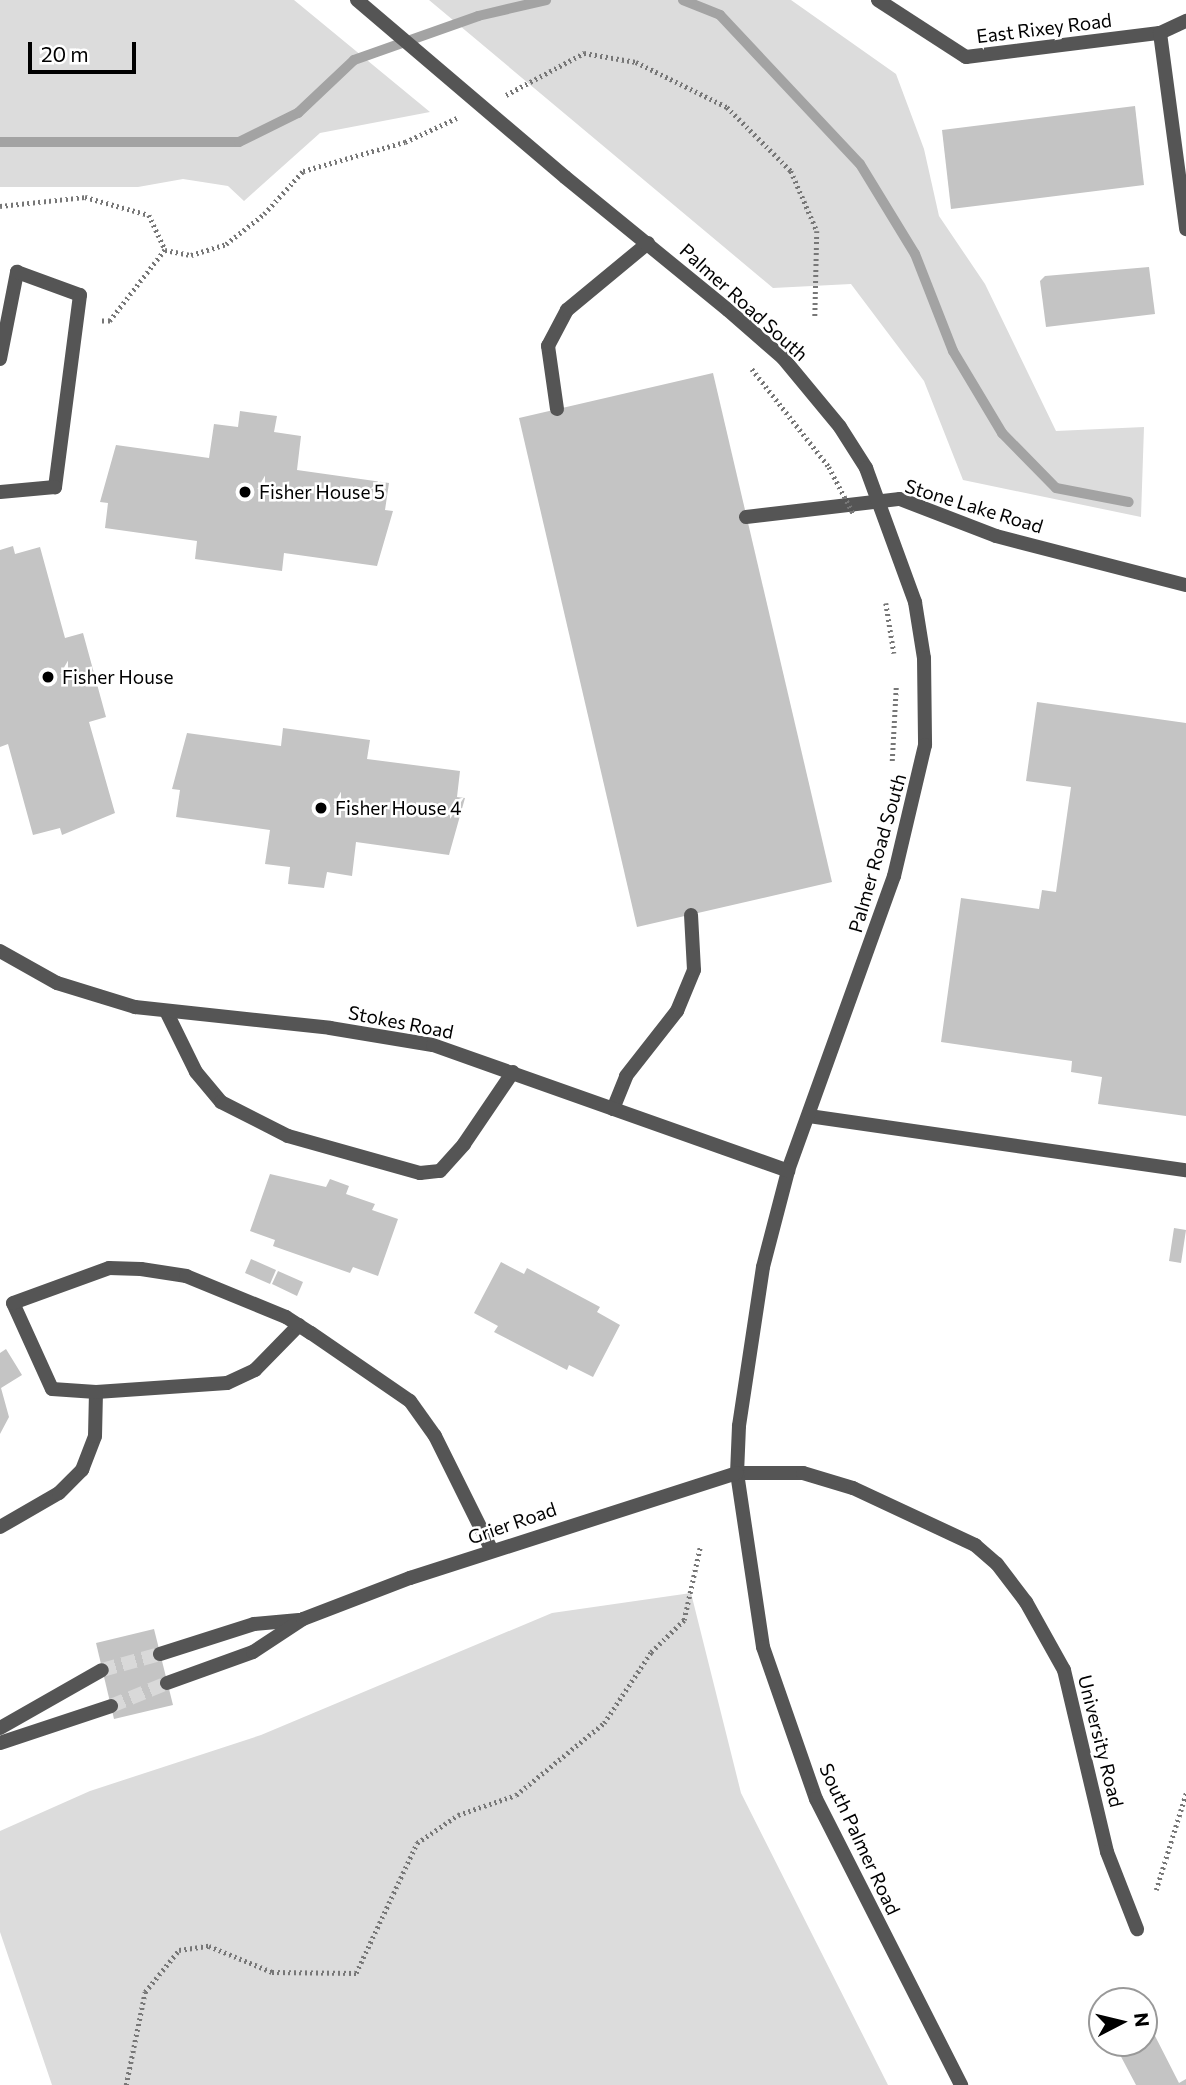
<!DOCTYPE html>
<html>
<head>
<meta charset="utf-8">
<style>
  body { margin:0 }
  #map { position:relative; width:1186px; height:2085px; overflow:hidden; background:#fff; font-family:Commissioner,sans-serif }
  div>[style] { position:absolute }
  .green>* { inset:0; background:#dcdcdc }
  .stream>* { height:10px; margin:-5px; padding:0 5px; transform-origin:5px; border-radius:5px; background:#a3a3a3 }
  .building>* { inset:0; background:#c4c4c4 }
  .minor-tunnel>* { height:14px; margin-top:-7px; transform-origin:0; background:repeating-linear-gradient(90deg,#d9d9d9 0 14px,transparent 0 21px) }
  .path>* { height:4.5px; margin-top:-2.25px; transform-origin:0; background:repeating-linear-gradient(90deg,#777 0 2px,transparent 0 5.5px) }
  .service>* { height:14px; margin:-7px; padding:0 7px; transform-origin:7px; border-radius:7px; background:#555 }
  .minor>* { height:14px; margin:-7px; padding:0 7px; transform-origin:7px; border-radius:7px; background:#555 }
  .path-bridge>* { height:4.5px; margin-top:-2.25px; transform-origin:0; background:repeating-linear-gradient(90deg,#777 0 2px,transparent 0 5.5px) }
  .minor-bridge>* { height:14px; margin:-7px; padding:0 7px; transform-origin:7px; border-radius:7px; background:#555 }
  .dots>* { width:19px; height:19px; translate:-50% -50%; box-sizing:border-box; border:4px solid #fff; border-radius:50% }
  span { translate:-50% -50%; white-space:nowrap; text-align:center; line-height:1.15; -webkit-text-stroke:5px #fff; paint-order:stroke }
  .street-label { font-size:19px; color:#000 }
  .poi-label { font-size:19px; color:#000 }
  .left { translate:0 -50%; text-align:left }
  .north { position:absolute; left:1088px; top:1987px; width:70px; height:70px; box-sizing:border-box; background:#fff; border:2px solid #999; border-radius:50%; rotate:83deg; font-size:19px; font-weight:700; line-height:28px; text-align:center; color:#000 }
  .north::after { content:''; display:block; margin:auto; width:24px; height:32px; background:#000; clip-path:polygon(50% 0,100% 100%,50% 72%,0 100%) }
  .scale { position:absolute; left:28px; top:42px; width:108px; height:32px; box-sizing:border-box; border:4px solid #000; border-top:0; padding-left:9px; font-size:21px; line-height:24px; white-space:nowrap; color:#000; -webkit-text-stroke:5px #fff; paint-order:stroke }
</style>
</head>
<body>
<div id="map">
  <div class="green">
    <i style="clip-path:polygon(0 0,294px 0,430px 112px,320px 133px,244px 201px,228px 186px,183px 179px,138px 187px,0 187px)"></i>
    <i style="clip-path:polygon(429px 0,791px 0,896px 74px,924px 149px,939px 216px,985px 284px,1056px 431px,1144px 427px,1141px 517px,963px 480px,924px 381px,851px 284px,773px 288px)"></i>
    <i style="clip-path:polygon(691px 1593px,741px 1793px,888px 2085px,52px 2085px,0 1932px,0 1831px,90px 1791px,261px 1735px,552px 1613px)"></i>
  </div>
  <div class="stream">
    <i style="left:683px;top:0;width:40px;rotate:22deg"></i>
    <i style="left:720px;top:15px;width:204px;rotate:46.8deg"></i>
    <i style="left:860px;top:164px;width:105px;rotate:58.6deg"></i>
    <i style="left:915px;top:254px;width:104px;rotate:68.6deg"></i>
    <i style="left:953px;top:351px;width:96px;rotate:59.1deg"></i>
    <i style="left:1002px;top:433px;width:77px;rotate:45.5deg"></i>
    <i style="left:1056px;top:488px;width:74px;rotate:10.9deg"></i>
    <i style="left:0;top:142px;width:239px"></i>
    <i style="left:239px;top:142px;width:66px;rotate:-26.2deg"></i>
    <i style="left:298px;top:113px;width:77px;rotate:-43.4deg"></i>
    <i style="left:354px;top:60px;width:132px;rotate:-19.5deg"></i>
    <i style="left:478px;top:16px;width:70px;rotate:-13.2deg"></i>
  </div>
  <div class="building">
    <i style="clip-path:polygon(1135px 106px,1144px 185px,951px 209px,942px 130px)"></i>
    <i style="clip-path:polygon(1149px 267px,1155px 314px,1046px 327px,1040px 281px,1045px 276px)"></i>
    <i style="clip-path:polygon(713px 373px,832px 882px,637px 927px,519px 418px)"></i>
    <i style="clip-path:polygon(240px 411px,277px 416px,274px 432px,301px 436px,297px 470px,389px 483px,385px 510px,393px 511px,377px 566px,284px 553px,282px 571px,195px 559px,197px 541px,105px 528px,108px 503px,100px 502px,116px 445px,209px 458px,214px 424px,238px 427px)"></i>
    <i style="clip-path:polygon(13px 546px,15px 554px,40px 547px,65px 638px,83px 633px,106px 717px,89px 722px,115px 813px,62px 835px,60px 828px,33px 835px,8px 744px,0 747px,0 550px)"></i>
    <i style="clip-path:polygon(1037px 702px,1186px 723px,1186px 1116px,1098px 1104px,1102px 1077px,1071px 1072px,1072px 1061px,941px 1042px,961px 898px,1039px 909px,1042px 890px,1056px 892px,1071px 787px,1026px 781px)"></i>
    <i style="clip-path:polygon(283px 728px,370px 740px,367px 759px,460px 771px,457px 797px,465px 798px,449px 855px,356px 842px,352px 876px,327px 872px,324px 888px,288px 884px,290px 867px,265px 864px,270px 830px,176px 817px,180px 790px,172px 789px,187px 733px,281px 746px)"></i>
    <i style="clip-path:polygon(270px 1174px,326px 1187px,330px 1179px,349px 1186px,346px 1194px,375px 1204px,372px 1210px,398px 1219px,378px 1276px,353px 1267px,350px 1273px,273px 1246px,275px 1240px,250px 1231px)"></i>
    <i style="clip-path:polygon(1174px 1228px,1186px 1230px,1181px 1263px,1169px 1261px)"></i>
    <i style="clip-path:polygon(251px 1259px,276px 1270px,270px 1284px,245px 1273px)"></i>
    <i style="clip-path:polygon(501px 1262px,524px 1274px,527px 1268px,600px 1307px,597px 1312px,620px 1325px,593px 1377px,569px 1365px,567px 1370px,494px 1332px,498px 1326px,474px 1313px)"></i>
    <i style="clip-path:polygon(278px 1271px,303px 1282px,297px 1296px,272px 1284px)"></i>
    <i style="clip-path:polygon(6px 1349px,22px 1375px,1px 1388px,9px 1417px,0 1434px,0 1353px)"></i>
    <i style="clip-path:polygon(154px 1629px,173px 1705px,114px 1719px,96px 1643px)"></i>
    <i style="clip-path:polygon(1153px 2032px,1179px 2083px,1186px 2079px,1186px 2085px,1136px 2085px,1118px 2051px,1144px 2043px)"></i>
  </div>
  <div class="minor-tunnel">
    <i style="left:102px;top:1670px;width:60px;rotate:-15.4deg"></i>
    <i style="left:111px;top:1706px;width:61px;rotate:-22.3deg"></i>
  </div>
  <div class="path">
    <i style="left:506px;top:95px;width:89px;rotate:-28.3deg"></i>
    <i style="left:584px;top:53px;width:53px;rotate:9.8deg"></i>
    <i style="left:636px;top:62px;width:102px;rotate:26.3deg"></i>
    <i style="left:727px;top:107px;width:91px;rotate:45deg"></i>
    <i style="left:791px;top:171px;width:65px;rotate:66.6deg"></i>
    <i style="left:817px;top:231px;width:87px;rotate:91.3deg"></i>
    <i style="left:0;top:206px;width:85px;rotate:-6deg"></i>
    <i style="left:85px;top:197px;width:66px;rotate:15.7deg"></i>
    <i style="left:149px;top:215px;width:38px;rotate:65deg"></i>
    <i style="left:165px;top:250px;width:90px;rotate:127.8deg"></i>
    <i style="left:110px;top:321px;width:8px;rotate:180deg"></i>
    <i style="left:165px;top:250px;width:26px;rotate:11deg"></i>
    <i style="left:191px;top:255px;width:37px;rotate:-17deg"></i>
    <i style="left:226px;top:244px;width:48px;rotate:-38.3deg"></i>
    <i style="left:264px;top:214px;width:58px;rotate:-47.8deg"></i>
    <i style="left:303px;top:171px;width:106px;rotate:-15.9deg"></i>
    <i style="left:405px;top:142px;width:57px;rotate:-24.8deg"></i>
    <i style="left:1156px;top:1890px;width:102px;rotate:-72.8deg"></i>
    <i style="left:126px;top:2085px;width:95px;rotate:-78.5deg"></i>
    <i style="left:145px;top:1992px;width:54px;rotate:-51deg"></i>
    <i style="left:179px;top:1950px;width:30px;rotate:-8deg"></i>
    <i style="left:209px;top:1946px;width:68px;rotate:22.4deg"></i>
    <i style="left:272px;top:1972px;width:84px;rotate:0.7deg"></i>
    <i style="left:356px;top:1973px;width:144px;rotate:-64.9deg"></i>
    <i style="left:417px;top:1843px;width:50px;rotate:-34.3deg"></i>
    <i style="left:458px;top:1815px;width:61px;rotate:-19deg"></i>
    <i style="left:516px;top:1795px;width:114px;rotate:-39.3deg"></i>
    <i style="left:604px;top:1723px;width:85px;rotate:-56.5deg"></i>
    <i style="left:651px;top:1652px;width:46px;rotate:-44.1deg"></i>
    <i style="left:684px;top:1620px;width:75px;rotate:-77.6deg"></i>
  </div>
  <div class="service">
    <i style="left:0;top:359px;width:89px;rotate:-78.9deg"></i>
    <i style="left:17px;top:272px;width:67px;rotate:20.1deg"></i>
    <i style="left:80px;top:295px;width:194px;rotate:97.4deg"></i>
    <i style="left:55px;top:487px;width:55px;rotate:174.8deg"></i>
    <i style="left:557px;top:409px;width:64px;rotate:-98.1deg"></i>
    <i style="left:548px;top:346px;width:41px;rotate:-62.2deg"></i>
    <i style="left:567px;top:310px;width:105px;rotate:-39.6deg"></i>
    <i style="left:746px;top:517px;width:155px;rotate:-6.7deg"></i>
    <i style="left:900px;top:499px;width:103px;rotate:21.1deg"></i>
    <i style="left:996px;top:536px;width:196px;rotate:14.5deg"></i>
    <i style="left:166px;top:1011px;width:68px;rotate:63.8deg"></i>
    <i style="left:196px;top:1072px;width:39px;rotate:50deg"></i>
    <i style="left:221px;top:1102px;width:75px;rotate:26.9deg"></i>
    <i style="left:288px;top:1136px;width:137px;rotate:15.7deg"></i>
    <i style="left:420px;top:1173px;width:20px;rotate:-6deg"></i>
    <i style="left:440px;top:1171px;width:36px;rotate:-48deg"></i>
    <i style="left:464px;top:1144px;width:87px;rotate:-55.8deg"></i>
    <i style="left:613px;top:1109px;width:35px;rotate:-68deg"></i>
    <i style="left:626px;top:1076px;width:83px;rotate:-51.9deg"></i>
    <i style="left:677px;top:1011px;width:44px;rotate:-67.5deg"></i>
    <i style="left:694px;top:970px;width:55px;rotate:-93.1deg"></i>
    <i style="left:809px;top:1116px;width:381px;rotate:8.2deg"></i>
    <i style="left:737px;top:1473px;width:66px"></i>
    <i style="left:803px;top:1473px;width:52px;rotate:16.7deg"></i>
    <i style="left:853px;top:1488px;width:135px;rotate:25deg"></i>
    <i style="left:975px;top:1545px;width:29px;rotate:41deg"></i>
    <i style="left:997px;top:1564px;width:48px;rotate:52.7deg"></i>
    <i style="left:1026px;top:1602px;width:78px;rotate:60.8deg"></i>
    <i style="left:1064px;top:1670px;width:187px;rotate:76.7deg"></i>
    <i style="left:1107px;top:1852px;width:83px;rotate:68.7deg"></i>
    <i style="left:0;top:1527px;width:68px;rotate:-30deg"></i>
    <i style="left:59px;top:1493px;width:33px;rotate:-45deg"></i>
    <i style="left:82px;top:1470px;width:36px;rotate:-69deg"></i>
    <i style="left:95px;top:1436px;width:44px;rotate:-88.7deg"></i>
  </div>
  <div class="minor">
    <i style="left:878px;top:0;width:105px;rotate:32.9deg"></i>
    <i style="left:966px;top:57px;width:195px;rotate:-7.1deg"></i>
    <i style="left:1160px;top:33px;width:29px;rotate:-25deg"></i>
    <i style="left:1160px;top:33px;width:198px;rotate:82.4deg"></i>
    <i style="left:565px;top:177px;width:210px;rotate:39.2deg"></i>
    <i style="left:894px;top:876px;width:313px;rotate:109.8deg"></i>
    <i style="left:788px;top:1171px;width:99px;rotate:104.6deg"></i>
    <i style="left:763px;top:1267px;width:161px;rotate:98.6deg"></i>
    <i style="left:739px;top:1426px;width:47px;rotate:92.4deg"></i>
    <i style="left:737px;top:1473px;width:176px;rotate:81.5deg"></i>
    <i style="left:763px;top:1647px;width:161px;rotate:70.8deg"></i>
    <i style="left:816px;top:1799px;width:321px;rotate:63.1deg"></i>
    <i style="left:0;top:951px;width:65px;rotate:29.3deg"></i>
    <i style="left:57px;top:983px;width:82px;rotate:17.1deg"></i>
    <i style="left:135px;top:1007px;width:196px;rotate:6.1deg"></i>
    <i style="left:330px;top:1028px;width:104px;rotate:9.4deg"></i>
    <i style="left:433px;top:1045px;width:377px;rotate:19.5deg"></i>
    <i style="left:299px;top:1325px;width:63px;rotate:134.4deg"></i>
    <i style="left:255px;top:1370px;width:31px;rotate:155deg"></i>
    <i style="left:227px;top:1383px;width:131px;rotate:176.1deg"></i>
    <i style="left:96px;top:1392px;width:44px;rotate:-176.1deg"></i>
    <i style="left:52px;top:1389px;width:94px;rotate:-114.4deg"></i>
    <i style="left:13px;top:1303px;width:102px;rotate:-20deg"></i>
    <i style="left:109px;top:1268px;width:32px;rotate:2deg"></i>
    <i style="left:141px;top:1269px;width:46px;rotate:8.8deg"></i>
    <i style="left:186px;top:1276px;width:108px;rotate:22.3deg"></i>
    <i style="left:286px;top:1317px;width:30px;rotate:33deg"></i>
    <i style="left:311px;top:1333px;width:120px;rotate:34.5deg"></i>
    <i style="left:410px;top:1401px;width:43px;rotate:54.5deg"></i>
    <i style="left:435px;top:1436px;width:128px;rotate:63.6deg"></i>
    <i style="left:160px;top:1654px;width:99px;rotate:-17.7deg"></i>
    <i style="left:254px;top:1624px;width:45px;rotate:-5.1deg"></i>
    <i style="left:167px;top:1683px;width:91px;rotate:-19.8deg"></i>
    <i style="left:253px;top:1652px;width:60px;rotate:-33.4deg"></i>
    <i style="left:303px;top:1619px;width:115px;rotate:-21deg"></i>
    <i style="left:410px;top:1578px;width:343px;rotate:-17.8deg"></i>
    <i style="left:0;top:1728px;width:117px;rotate:-29.6deg"></i>
    <i style="left:0;top:1743px;width:117px;rotate:-18.4deg"></i>
  </div>
  <div class="path-bridge">
    <i style="left:752px;top:369px;width:125px;rotate:51.8deg"></i>
    <i style="left:829px;top:467px;width:52px;rotate:62.4deg"></i>
    <i style="left:886px;top:603px;width:51px;rotate:80.9deg"></i>
    <i style="left:892px;top:761px;width:75px;rotate:-86.9deg"></i>
  </div>
  <div class="minor-bridge">
    <i style="left:357px;top:0;width:273px;rotate:40.4deg"></i>
    <i style="left:728px;top:310px;width:73px;rotate:41.1deg"></i>
    <i style="left:783px;top:358px;width:89px;rotate:50.4deg"></i>
    <i style="left:840px;top:427px;width:49px;rotate:57.6deg"></i>
    <i style="left:866px;top:468px;width:143px;rotate:69.9deg"></i>
    <i style="left:915px;top:602px;width:57px;rotate:80.9deg"></i>
    <i style="left:924px;top:658px;width:87px;rotate:89.3deg"></i>
    <i style="left:925px;top:745px;width:135px;rotate:103.3deg"></i>
  </div>
  <div class="dots">
    <i style="left:245px;top:492px;background:#000"></i>
    <i style="left:48px;top:677px;background:#000"></i>
    <i style="left:321px;top:808px;background:#000"></i>
  </div>
  <div class="street-label">
    <span style="left:1044px;top:28px;rotate:-7deg">East Rixey Road</span>
    <span style="left:744px;top:302px;rotate:42deg">Palmer Road South</span>
    <span style="left:974px;top:506px;rotate:17deg">Stone Lake Road</span>
    <span style="left:877px;top:853px;rotate:-74deg">Palmer Road South</span>
    <span style="left:401px;top:1022px;rotate:11deg">Stokes Road</span>
    <span style="left:512px;top:1523px;rotate:-19deg">Grier Road</span>
    <span style="left:1101px;top:1741px;rotate:76deg">University Road</span>
    <span style="left:860px;top:1839px;rotate:65deg">South Palmer Road</span>
  </div>
  <div class="poi-label">
    <span class="left" style="left:259px;top:492px">Fisher House 5</span>
    <span class="left" style="left:62px;top:677px">Fisher House</span>
    <span class="left" style="left:335px;top:808px">Fisher House 4</span>
  </div>
  <div class="north">N</div>
  <div class="scale">20 m</div>
</div>
</body>
</html>
